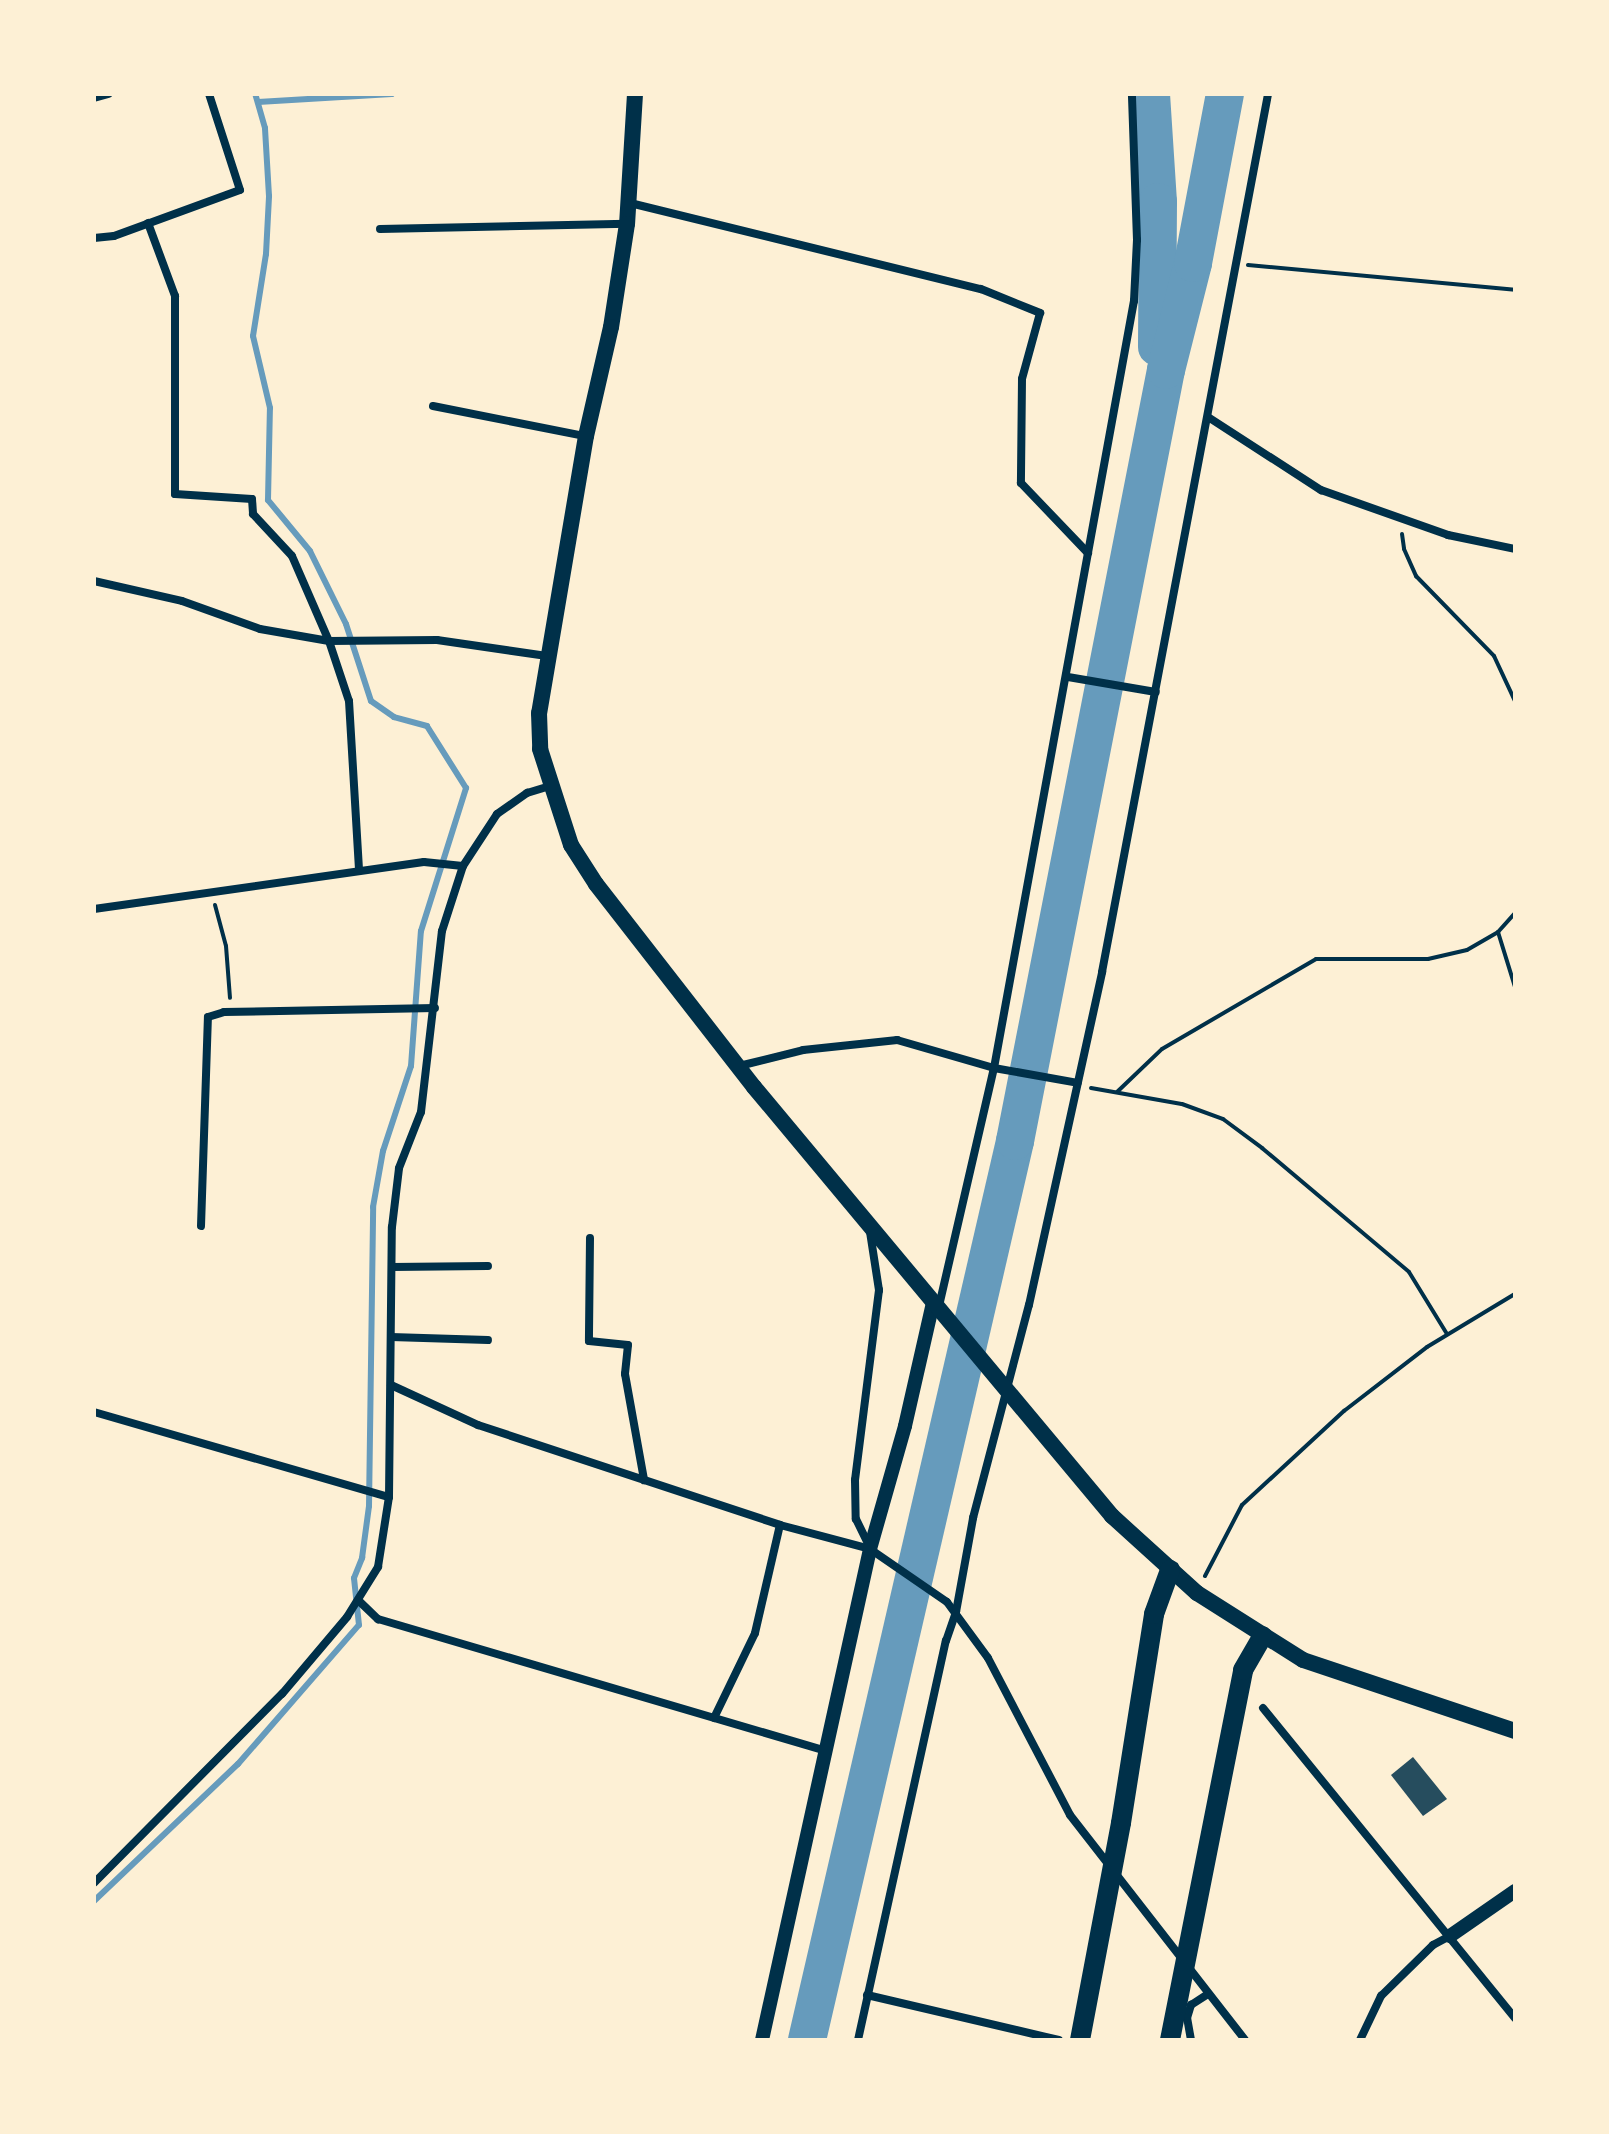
<!DOCTYPE html>
<html>
<head>
<meta charset="utf-8">
<style>
  body { margin:0 }
  #map { position:relative; width:1609px; height:2134px; overflow:hidden; background:#fdf0d5; font-family:"Source Sans 3",sans-serif }
  div>[style] { position:absolute }
  .stream>* { height:6px; margin:-3px; padding:0 3px; transform-origin:3px; border-radius:3px; background:#669bbc }
  .river>* { height:38px; margin:-19px; padding:0 19px; transform-origin:19px; border-radius:19px; background:#669bbc }
  .building>* { inset:0; background:#264d5e }
  .path>* { height:4px; margin:-2px; padding:0 2px; transform-origin:2px; border-radius:2px; background:#003049 }
  .minor>* { height:8px; margin:-4px; padding:0 4px; transform-origin:4px; border-radius:4px; background:#003049 }
  .tertiary>* { height:14px; margin:-7px; padding:0 7px; transform-origin:7px; border-radius:7px; background:#003049 }
  .secondary>* { height:16px; margin:-8px; padding:0 8px; transform-origin:8px; border-radius:8px; background:#003049 }
  .motorway>* { height:20px; margin:-10px; padding:0 10px; transform-origin:10px; border-radius:10px; background:#003049 }
  span { translate:-50% -50%; white-space:nowrap; text-align:center; line-height:1.15; -webkit-text-stroke:6px #fdf0d5; paint-order:stroke }
  .frame { position:absolute; inset:0; border:96px solid #fdf0d5; pointer-events:none }
</style>
</head>
<body>
<div id="map">
  <div class="stream">
    <i style="left:258px;top:102px;width:134px;rotate:-3.4deg"></i>
    <i style="left:94px;top:1901px;width:199px;rotate:-43.6deg"></i>
    <i style="left:238px;top:1764px;width:184px;rotate:-49deg"></i>
    <i style="left:359px;top:1625px;width:47px;rotate:-96.1deg"></i>
    <i style="left:354px;top:1578px;width:22px;rotate:-68deg"></i>
    <i style="left:362px;top:1558px;width:52px;rotate:-82.3deg"></i>
    <i style="left:369px;top:1506px;width:299px;rotate:-89.2deg"></i>
    <i style="left:373px;top:1207px;width:57px;rotate:-79.9deg"></i>
    <i style="left:383px;top:1151px;width:89px;rotate:-71.8deg"></i>
    <i style="left:411px;top:1066px;width:135px;rotate:-85.8deg"></i>
    <i style="left:421px;top:931px;width:150px;rotate:-72.5deg"></i>
    <i style="left:466px;top:788px;width:73px;rotate:-122.2deg"></i>
    <i style="left:427px;top:726px;width:34px;rotate:-165deg"></i>
    <i style="left:394px;top:717px;width:28px;rotate:-145deg"></i>
    <i style="left:371px;top:701px;width:81px;rotate:-108deg"></i>
    <i style="left:346px;top:624px;width:81px;rotate:-116.3deg"></i>
    <i style="left:310px;top:551px;width:66px;rotate:-129.5deg"></i>
    <i style="left:268px;top:500px;width:92px;rotate:-88.8deg"></i>
    <i style="left:270px;top:408px;width:74px;rotate:-103.3deg"></i>
    <i style="left:253px;top:336px;width:83px;rotate:-81deg"></i>
    <i style="left:266px;top:254px;width:58px;rotate:-87deg"></i>
    <i style="left:269px;top:196px;width:68px;rotate:-93.4deg"></i>
    <i style="left:265px;top:128px;width:35px;rotate:-106deg"></i>
  </div>
  <div class="river">
    <i style="left:1151px;top:94px;width:108px;rotate:86.3deg"></i>
    <i style="left:1158px;top:202px;width:145px;rotate:90.4deg"></i>
    <i style="left:807px;top:2040px;width:923px;rotate:-76.97deg"></i>
    <i style="left:1015px;top:1141px;width:786px;rotate:-78.92deg"></i>
    <i style="left:1166px;top:370px;width:110px;rotate:-75.8deg"></i>
    <i style="left:1193px;top:263px;width:172px;rotate:-79.3deg"></i>
  </div>
  <div class="building">
    <i style="clip-path:polygon(1413px 1757px,1447px 1799px,1423px 1816px,1391px 1775px)"></i>
  </div>
  <div class="path">
    <i style="left:1248px;top:265px;width:268px;rotate:5.3deg"></i>
    <i style="left:1402px;top:534px;width:15px;rotate:82deg"></i>
    <i style="left:1404px;top:549px;width:30px;rotate:66deg"></i>
    <i style="left:1416px;top:576px;width:112px;rotate:45.7deg"></i>
    <i style="left:1494px;top:656px;width:50px;rotate:65deg"></i>
    <i style="left:215px;top:905px;width:42px;rotate:75deg"></i>
    <i style="left:226px;top:946px;width:52px;rotate:85.6deg"></i>
    <i style="left:1498px;top:932px;width:58px;rotate:72.8deg"></i>
    <i style="left:1091px;top:1088px;width:92px;rotate:10deg"></i>
    <i style="left:1182px;top:1104px;width:44px;rotate:20.1deg"></i>
    <i style="left:1223px;top:1119px;width:49px;rotate:36.6deg"></i>
    <i style="left:1262px;top:1148px;width:192px;rotate:40.1deg"></i>
    <i style="left:1409px;top:1272px;width:73px;rotate:58.5deg"></i>
    <i style="left:1117px;top:1092px;width:62px;rotate:-43.7deg"></i>
    <i style="left:1162px;top:1049px;width:178px;rotate:-30.3deg"></i>
    <i style="left:1316px;top:959px;width:112px"></i>
    <i style="left:1428px;top:959px;width:40px;rotate:-13deg"></i>
    <i style="left:1467px;top:950px;width:36px;rotate:-30deg"></i>
    <i style="left:1498px;top:932px;width:25px;rotate:-48deg"></i>
    <i style="left:1205px;top:1576px;width:80px;rotate:-62.5deg"></i>
    <i style="left:1242px;top:1505px;width:139px;rotate:-42.7deg"></i>
    <i style="left:1344px;top:1411px;width:105px;rotate:-37.6deg"></i>
    <i style="left:1427px;top:1347px;width:103px;rotate:-31.1deg"></i>
  </div>
  <div class="minor">
    <i style="left:94px;top:98px;width:15px;rotate:-16deg"></i>
    <i style="left:630px;top:203px;width:361px;rotate:13.8deg"></i>
    <i style="left:981px;top:289px;width:64px;rotate:22.1deg"></i>
    <i style="left:1040px;top:313px;width:68px;rotate:105.3deg"></i>
    <i style="left:1022px;top:379px;width:104px;rotate:90.6deg"></i>
    <i style="left:1021px;top:483px;width:97px;rotate:46.3deg"></i>
    <i style="left:148px;top:223px;width:78px;rotate:69.7deg"></i>
    <i style="left:175px;top:296px;width:198px;rotate:90deg"></i>
    <i style="left:175px;top:494px;width:77px;rotate:3.7deg"></i>
    <i style="left:252px;top:499px;width:15px;rotate:86deg"></i>
    <i style="left:253px;top:514px;width:57px;rotate:47.1deg"></i>
    <i style="left:292px;top:556px;width:93px;rotate:66.5deg"></i>
    <i style="left:329px;top:641px;width:63px;rotate:71.6deg"></i>
    <i style="left:349px;top:701px;width:170px;rotate:86.6deg"></i>
    <i style="left:380px;top:229px;width:247px;rotate:-1.2deg"></i>
    <i style="left:94px;top:238px;width:20px;rotate:-6deg"></i>
    <i style="left:114px;top:236px;width:134px;rotate:-20.1deg"></i>
    <i style="left:240px;top:190px;width:101px;rotate:-107.9deg"></i>
    <i style="left:433px;top:406px;width:155px;rotate:11.2deg"></i>
    <i style="left:1208px;top:417px;width:135px;rotate:32.9deg"></i>
    <i style="left:1321px;top:490px;width:135px;rotate:19.5deg"></i>
    <i style="left:1448px;top:535px;width:68px;rotate:11.8deg"></i>
    <i style="left:94px;top:581px;width:90px;rotate:12.8deg"></i>
    <i style="left:182px;top:601px;width:83px;rotate:19.7deg"></i>
    <i style="left:260px;top:629px;width:70px;rotate:9.9deg"></i>
    <i style="left:329px;top:641px;width:108px;rotate:-0.5deg"></i>
    <i style="left:437px;top:640px;width:111px;rotate:8.3deg"></i>
    <i style="left:1068px;top:677px;width:89px;rotate:9.7deg"></i>
    <i style="left:94px;top:909px;width:333px;rotate:-8.1deg"></i>
    <i style="left:424px;top:862px;width:39px;rotate:6deg"></i>
    <i style="left:739px;top:1066px;width:66px;rotate:-14deg"></i>
    <i style="left:803px;top:1050px;width:95px;rotate:-6.1deg"></i>
    <i style="left:897px;top:1040px;width:101px;rotate:16.1deg"></i>
    <i style="left:994px;top:1068px;width:85px;rotate:10.1deg"></i>
    <i style="left:201px;top:1226px;width:209px;rotate:-88.1deg"></i>
    <i style="left:208px;top:1017px;width:17px;rotate:-17deg"></i>
    <i style="left:224px;top:1012px;width:211px;rotate:-1.1deg"></i>
    <i style="left:870px;top:1232px;width:59px;rotate:81.2deg"></i>
    <i style="left:879px;top:1290px;width:192px;rotate:97.2deg"></i>
    <i style="left:855px;top:1480px;width:39px;rotate:89deg"></i>
    <i style="left:856px;top:1519px;width:32px;rotate:64deg"></i>
    <i style="left:590px;top:1238px;width:103px;rotate:90.6deg"></i>
    <i style="left:589px;top:1341px;width:39px;rotate:6deg"></i>
    <i style="left:628px;top:1345px;width:29px;rotate:96deg"></i>
    <i style="left:625px;top:1374px;width:108px;rotate:79.8deg"></i>
    <i style="left:392px;top:1267px;width:96px;rotate:-0.6deg"></i>
    <i style="left:939px;top:1306px;width:244px;rotate:-77deg"></i>
    <i style="left:994px;top:1068px;width:780px;rotate:-79.66deg"></i>
    <i style="left:1134px;top:301px;width:61px;rotate:-87.2deg"></i>
    <i style="left:1137px;top:240px;width:146px;rotate:-92deg"></i>
    <i style="left:391px;top:1337px;width:97px;rotate:1.8deg"></i>
    <i style="left:391px;top:1385px;width:96px;rotate:24.7deg"></i>
    <i style="left:478px;top:1425px;width:318px;rotate:18.3deg"></i>
    <i style="left:780px;top:1525px;width:93px;rotate:14.9deg"></i>
    <i style="left:870px;top:1549px;width:93px;rotate:34.5deg"></i>
    <i style="left:947px;top:1602px;width:69px;rotate:53.8deg"></i>
    <i style="left:988px;top:1658px;width:177px;rotate:62.4deg"></i>
    <i style="left:1070px;top:1815px;width:285px;rotate:52.1deg"></i>
    <i style="left:94px;top:1412px;width:307px;rotate:16.1deg"></i>
    <i style="left:358px;top:1600px;width:28px;rotate:44deg"></i>
    <i style="left:378px;top:1619px;width:467px;rotate:16.4deg"></i>
    <i style="left:1263px;top:1708px;width:400px;rotate:50.9deg"></i>
    <i style="left:714px;top:1718px;width:94px;rotate:-64.2deg"></i>
    <i style="left:755px;top:1633px;width:111px;rotate:-77deg"></i>
    <i style="left:94px;top:1883px;width:267px;rotate:-45.2deg"></i>
    <i style="left:282px;top:1694px;width:101px;rotate:-49.8deg"></i>
    <i style="left:347px;top:1617px;width:59px;rotate:-58.2deg"></i>
    <i style="left:378px;top:1567px;width:71px;rotate:-81.1deg"></i>
    <i style="left:389px;top:1497px;width:270px;rotate:-89.4deg"></i>
    <i style="left:392px;top:1227px;width:59px;rotate:-83.2deg"></i>
    <i style="left:399px;top:1168px;width:60px;rotate:-68.6deg"></i>
    <i style="left:421px;top:1112px;width:182px;rotate:-83.4deg"></i>
    <i style="left:442px;top:931px;width:68px;rotate:-72.1deg"></i>
    <i style="left:463px;top:866px;width:62px;rotate:-56.8deg"></i>
    <i style="left:497px;top:814px;width:37px;rotate:-35deg"></i>
    <i style="left:527px;top:793px;width:24px;rotate:-17deg"></i>
    <i style="left:867px;top:1995px;width:197px;rotate:13.2deg"></i>
    <i style="left:858px;top:2040px;width:409px;rotate:-77.6deg"></i>
    <i style="left:946px;top:1641px;width:31px;rotate:-71deg"></i>
    <i style="left:956px;top:1612px;width:96px;rotate:-79.7deg"></i>
    <i style="left:973px;top:1518px;width:220px;rotate:-75.3deg"></i>
    <i style="left:1029px;top:1305px;width:341px;rotate:-77.6deg"></i>
    <i style="left:1102px;top:972px;width:894px;rotate:-79.29deg"></i>
    <i style="left:1191px;top:2040px;width:22px;rotate:-100deg"></i>
    <i style="left:1187px;top:2018px;width:14px;rotate:-73deg"></i>
    <i style="left:1191px;top:2005px;width:20px;rotate:-33deg"></i>
    <i style="left:1360px;top:2040px;width:49px;rotate:-64.5deg"></i>
    <i style="left:1381px;top:1996px;width:73px;rotate:-44.4deg"></i>
    <i style="left:1433px;top:1945px;width:19px;rotate:-28deg"></i>
  </div>
  <div class="tertiary">
    <i style="left:1450px;top:1936px;width:79px;rotate:-34.7deg"></i>
    <i style="left:762px;top:2040px;width:503px;rotate:-77.59deg"></i>
    <i style="left:870px;top:1549px;width:128px;rotate:-74.1deg"></i>
    <i style="left:905px;top:1426px;width:126px;rotate:-77.2deg"></i>
  </div>
  <div class="secondary">
    <i style="left:635px;top:94px;width:130px;rotate:93.5deg"></i>
    <i style="left:627px;top:224px;width:104px;rotate:98.8deg"></i>
    <i style="left:611px;top:327px;width:112px;rotate:102.9deg"></i>
    <i style="left:586px;top:436px;width:281px;rotate:99.6deg"></i>
    <i style="left:539px;top:713px;width:36px;rotate:88deg"></i>
    <i style="left:540px;top:749px;width:101px;rotate:72.1deg"></i>
    <i style="left:571px;top:845px;width:46px;rotate:57.3deg"></i>
    <i style="left:596px;top:884px;width:257px;rotate:52.1deg"></i>
    <i style="left:754px;top:1087px;width:559px;rotate:50.16deg"></i>
    <i style="left:1112px;top:1516px;width:115px;rotate:42.2deg"></i>
    <i style="left:1197px;top:1593px;width:125px;rotate:32.3deg"></i>
    <i style="left:1303px;top:1660px;width:224px;rotate:18.5deg"></i>
  </div>
  <div class="motorway">
    <i style="left:1080px;top:2040px;width:221px;rotate:-79.3deg"></i>
    <i style="left:1121px;top:1823px;width:212px;rotate:-81deg"></i>
    <i style="left:1154px;top:1614px;width:47px;rotate:-70deg"></i>
    <i style="left:1170px;top:2040px;width:377px;rotate:-78.8deg"></i>
    <i style="left:1243px;top:1670px;width:39px;rotate:-60deg"></i>
  </div>
  <div class="frame"></div>
</div>
</body>
</html>
